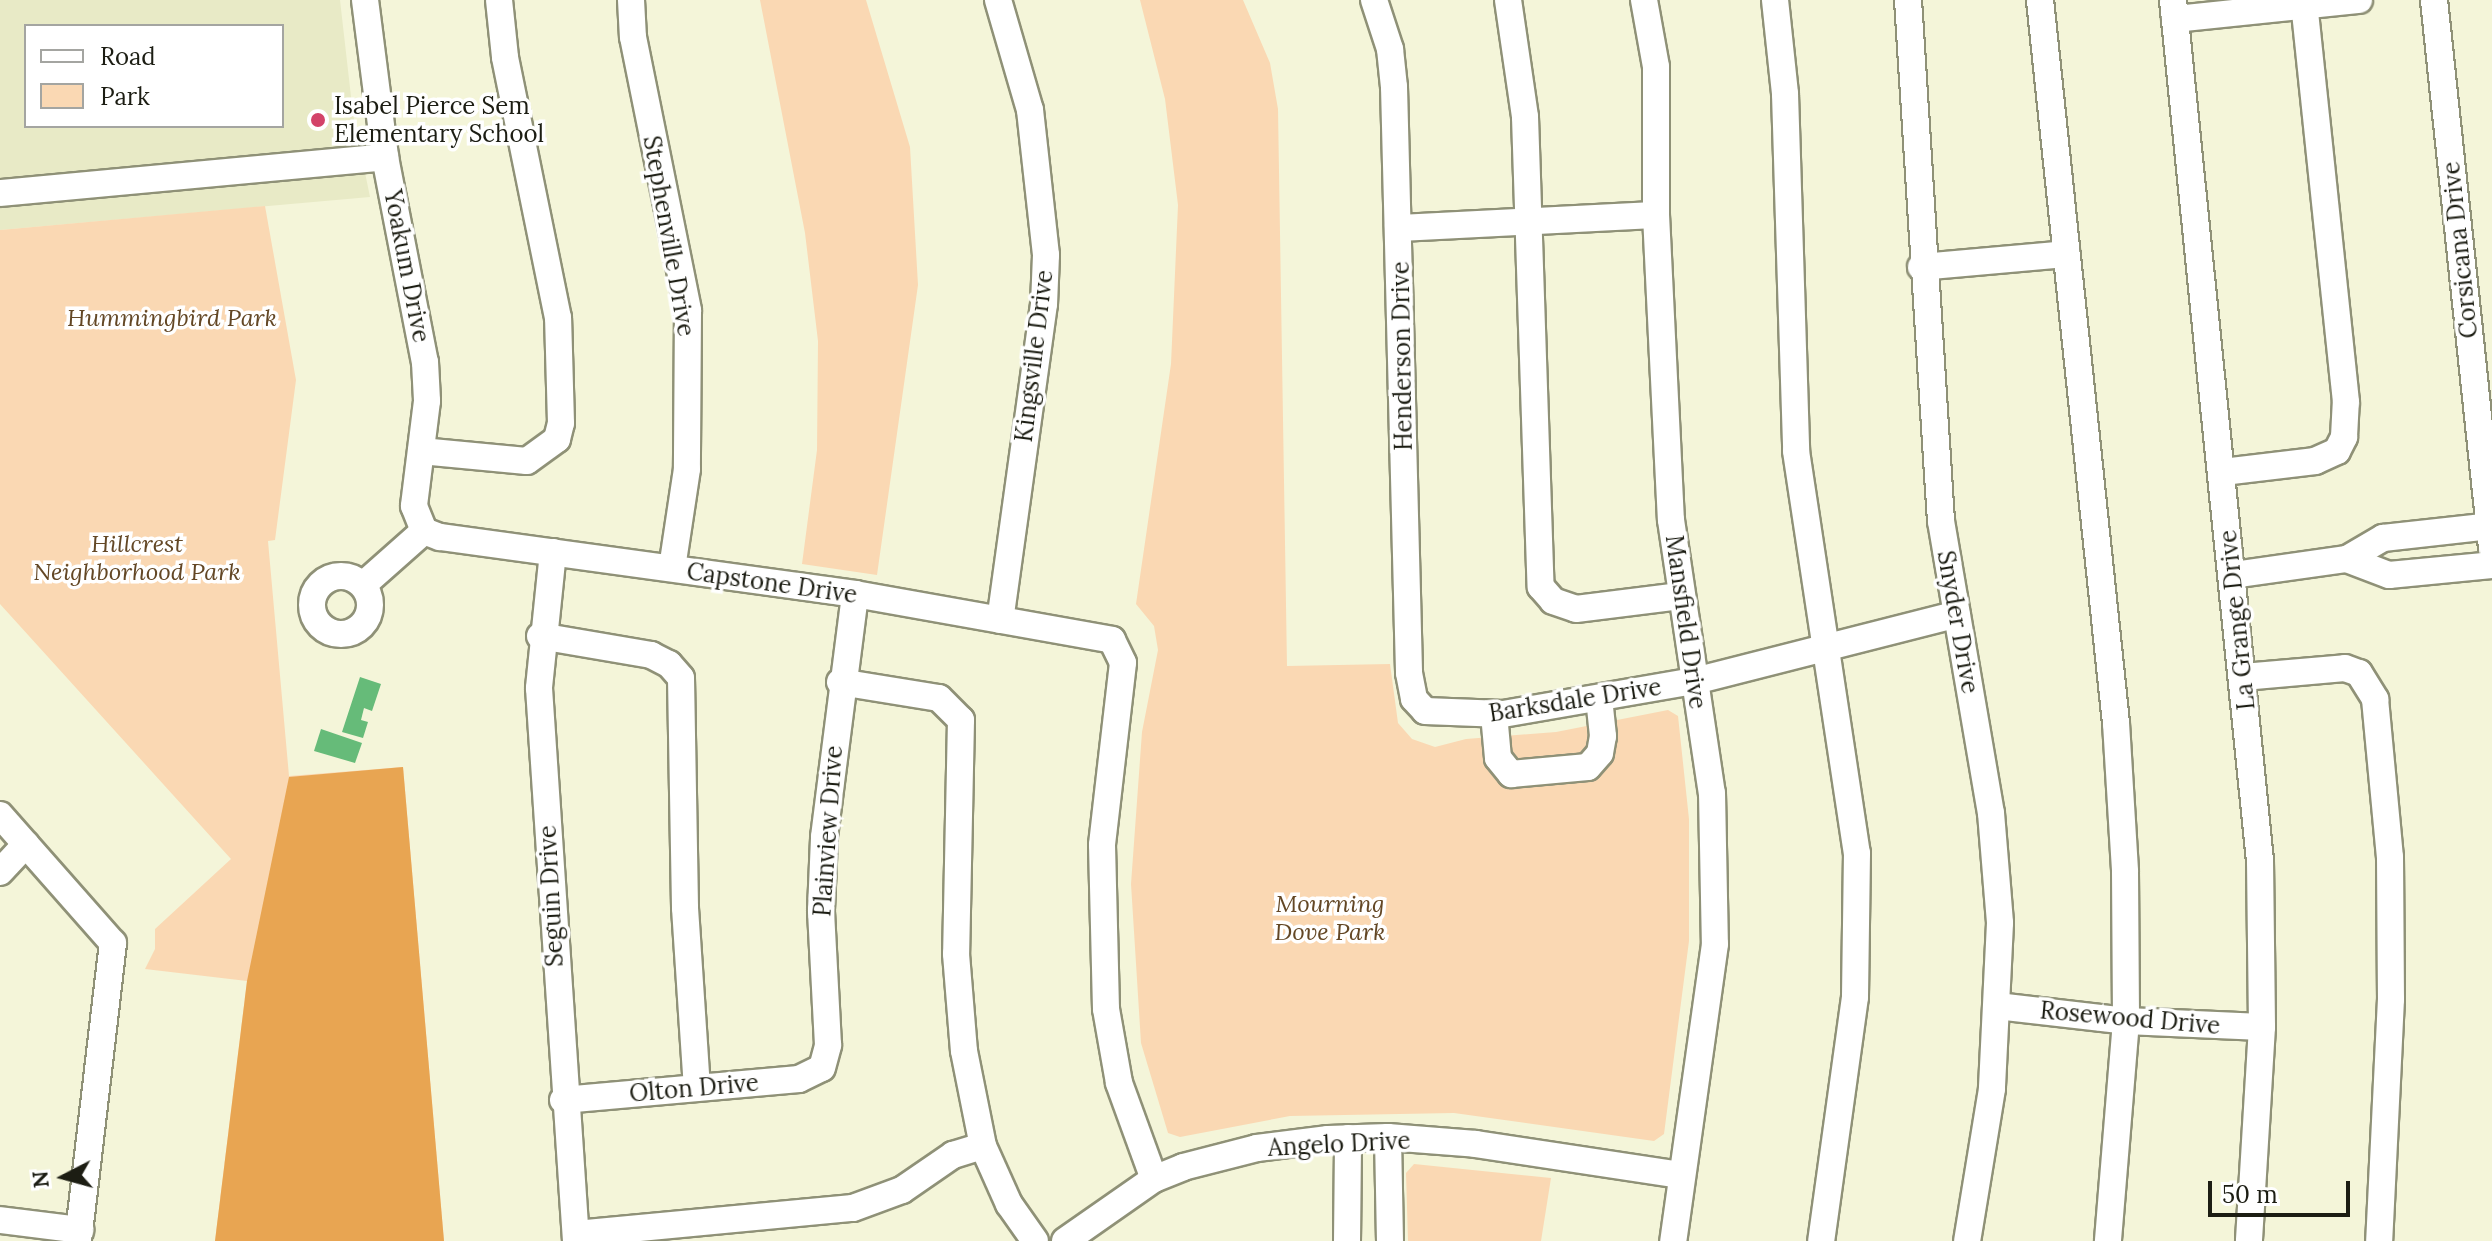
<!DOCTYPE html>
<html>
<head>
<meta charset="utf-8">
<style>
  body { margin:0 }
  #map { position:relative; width:2492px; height:1241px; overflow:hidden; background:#f4f5d9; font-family:Lora,serif }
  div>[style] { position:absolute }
  .built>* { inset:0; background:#e8eac6 }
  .green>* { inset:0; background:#fad8b3 }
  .forest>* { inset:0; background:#e8a552 }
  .water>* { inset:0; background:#66bb79 }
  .roads { filter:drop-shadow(2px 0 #8f9177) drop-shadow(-2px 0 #8f9177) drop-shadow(0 2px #8f9177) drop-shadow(0 -2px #8f9177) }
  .minor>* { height:26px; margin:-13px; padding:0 13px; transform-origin:13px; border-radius:13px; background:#fff }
  .minor>.ring { margin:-13px; padding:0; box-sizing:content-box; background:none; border:26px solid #fff; border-radius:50% }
  .dots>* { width:22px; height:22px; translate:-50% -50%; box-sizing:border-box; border:4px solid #fff; border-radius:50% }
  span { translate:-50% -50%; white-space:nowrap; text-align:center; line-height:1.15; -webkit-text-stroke:7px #fff; paint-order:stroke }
  .poi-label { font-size:24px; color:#1c1d13 }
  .left { translate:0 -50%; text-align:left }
  .street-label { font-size:24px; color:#1c1d13 }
  .park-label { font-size:24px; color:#634725; font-style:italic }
  .legend { position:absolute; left:24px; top:24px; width:260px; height:104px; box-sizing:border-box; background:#fff; border:2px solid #a4a5a1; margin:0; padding:10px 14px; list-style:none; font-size:24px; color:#1c1d13 }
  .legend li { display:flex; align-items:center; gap:16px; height:40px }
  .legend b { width:40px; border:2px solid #a4a5a1 }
  .north { position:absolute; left:24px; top:1137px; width:80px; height:80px; -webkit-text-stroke:6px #fff; paint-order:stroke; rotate:264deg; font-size:22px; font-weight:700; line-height:32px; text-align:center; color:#1c1d13 }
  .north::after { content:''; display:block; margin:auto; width:28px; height:36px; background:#1c1d13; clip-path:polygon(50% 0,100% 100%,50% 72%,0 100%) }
  .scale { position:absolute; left:2208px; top:1181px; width:142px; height:36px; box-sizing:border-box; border:4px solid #1c1d13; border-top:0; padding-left:10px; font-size:24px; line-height:28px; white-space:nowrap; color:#1c1d13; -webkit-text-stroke:6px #fff; paint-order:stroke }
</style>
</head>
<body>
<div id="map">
  <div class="built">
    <i style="clip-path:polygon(evenodd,0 0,340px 0,353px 114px,370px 197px,0 230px,0 0,26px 26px,282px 26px,282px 126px,26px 126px,26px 26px)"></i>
  </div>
  <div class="green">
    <i style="clip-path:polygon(760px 0,866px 0,910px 147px,918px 285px,877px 575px,802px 564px,817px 450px,818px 341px,805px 233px)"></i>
    <i style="clip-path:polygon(1140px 0,1243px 0,1270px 63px,1278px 109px,1287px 666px,1390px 664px,1398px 723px,1412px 739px,1435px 747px,1466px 739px,1556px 732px,1668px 710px,1678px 716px,1689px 819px,1689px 941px,1664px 1134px,1654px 1141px,1454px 1113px,1290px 1116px,1180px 1137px,1168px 1133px,1141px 1043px,1131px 884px,1142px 732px,1158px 650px,1154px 626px,1136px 604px,1171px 364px,1178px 205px,1165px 99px)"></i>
    <i style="clip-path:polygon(265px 206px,296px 380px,275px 540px,268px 541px,289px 776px,403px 767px,444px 1241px,215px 1241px,247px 981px,145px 969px,155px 949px,155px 929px,231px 859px,0 604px,0 230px)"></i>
    <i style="clip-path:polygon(1414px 1164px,1551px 1178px,1541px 1241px,1408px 1241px,1406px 1173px)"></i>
  </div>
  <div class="forest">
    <i style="clip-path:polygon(403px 767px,444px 1241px,215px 1241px,247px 981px,289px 777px)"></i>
  </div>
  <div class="water">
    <i style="clip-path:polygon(360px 677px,381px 684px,372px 711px,364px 708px,361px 720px,368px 722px,363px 738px,342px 732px)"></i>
    <i style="clip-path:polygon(321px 729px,362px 743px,355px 763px,314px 751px)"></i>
  </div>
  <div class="roads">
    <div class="minor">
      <i style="left:365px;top:0;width:158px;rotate:82.7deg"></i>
      <i style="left:385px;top:157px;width:209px;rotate:79deg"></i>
      <i style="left:425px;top:362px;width:39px;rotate:87deg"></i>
      <i style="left:427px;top:401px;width:106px;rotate:97.1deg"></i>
      <i style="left:414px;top:506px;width:27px;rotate:68deg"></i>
      <i style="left:631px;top:0;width:37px;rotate:87deg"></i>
      <i style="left:633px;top:37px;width:279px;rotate:78.6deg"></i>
      <i style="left:688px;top:311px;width:158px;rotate:90.4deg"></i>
      <i style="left:687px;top:469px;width:100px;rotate:98.6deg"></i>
      <i style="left:998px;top:0;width:115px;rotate:73.8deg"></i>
      <i style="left:1030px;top:110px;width:146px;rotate:83.7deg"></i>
      <i style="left:1046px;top:255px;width:49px;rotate:92.3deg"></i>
      <i style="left:1044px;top:304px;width:319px;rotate:97.9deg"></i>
      <i style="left:1374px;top:0;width:52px;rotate:71.9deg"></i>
      <i style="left:1390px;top:49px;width:38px;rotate:84deg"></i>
      <i style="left:1394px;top:87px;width:586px;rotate:88.53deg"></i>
      <i style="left:1409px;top:673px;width:26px;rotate:79deg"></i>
      <i style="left:1414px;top:699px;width:16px;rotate:47deg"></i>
      <i style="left:1425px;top:711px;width:78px;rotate:2.2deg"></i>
      <i style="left:1503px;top:714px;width:195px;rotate:-9.8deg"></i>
      <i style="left:1695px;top:681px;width:270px;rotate:-14.3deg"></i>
      <i style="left:1508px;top:0;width:118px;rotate:81.7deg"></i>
      <i style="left:1525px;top:117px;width:470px;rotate:88.1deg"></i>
      <i style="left:1541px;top:587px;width:18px;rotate:49deg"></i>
      <i style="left:1553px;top:601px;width:24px;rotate:19deg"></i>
      <i style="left:1576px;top:609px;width:105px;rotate:-7.1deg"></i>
      <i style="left:1644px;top:0;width:68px;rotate:79.8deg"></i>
      <i style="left:1656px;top:67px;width:148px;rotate:90deg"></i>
      <i style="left:1656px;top:215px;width:305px;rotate:87.2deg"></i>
      <i style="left:1671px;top:520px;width:276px;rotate:81.5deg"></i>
      <i style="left:1712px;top:793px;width:151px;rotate:88.9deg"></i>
      <i style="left:1715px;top:944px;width:300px;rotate:98deg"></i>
      <i style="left:1775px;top:0;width:95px;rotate:83.9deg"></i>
      <i style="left:1785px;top:94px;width:357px;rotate:88.2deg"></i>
      <i style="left:1796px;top:451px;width:407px;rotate:81.4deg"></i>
      <i style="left:1857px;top:853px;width:144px;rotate:90.8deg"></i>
      <i style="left:1855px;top:997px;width:246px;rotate:97.9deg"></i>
      <i style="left:1908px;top:0;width:522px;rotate:86.38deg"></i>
      <i style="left:1941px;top:521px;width:296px;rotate:80.3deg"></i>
      <i style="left:1991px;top:813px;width:110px;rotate:85.3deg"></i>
      <i style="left:2000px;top:923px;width:166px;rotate:92.8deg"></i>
      <i style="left:1992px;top:1089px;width:154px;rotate:99.3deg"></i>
      <i style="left:2040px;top:0;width:727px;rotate:84deg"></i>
      <i style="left:2116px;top:723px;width:149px;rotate:86.5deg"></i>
      <i style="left:2125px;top:872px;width:149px;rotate:89.6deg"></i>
      <i style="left:2126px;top:1021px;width:221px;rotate:94.7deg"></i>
      <i style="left:2173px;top:0;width:865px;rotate:84.23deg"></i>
      <i style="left:2260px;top:861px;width:166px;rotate:89.3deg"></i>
      <i style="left:2262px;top:1027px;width:214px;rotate:93.5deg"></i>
      <i style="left:2434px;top:0;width:551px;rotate:83.96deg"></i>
      <i style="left:2175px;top:19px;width:185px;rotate:-5.9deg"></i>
      <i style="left:0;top:193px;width:387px;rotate:-5.3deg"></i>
      <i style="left:1398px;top:228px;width:258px;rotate:-2.9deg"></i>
      <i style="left:1921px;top:267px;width:146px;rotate:-5.1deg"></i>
      <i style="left:421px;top:451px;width:106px;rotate:5.4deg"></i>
      <i style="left:527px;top:461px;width:37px;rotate:-36deg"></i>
      <i style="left:557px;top:439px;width:16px;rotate:-76deg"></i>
      <i style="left:561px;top:423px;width:105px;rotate:-91.6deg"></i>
      <i style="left:558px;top:318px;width:266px;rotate:-101.5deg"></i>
      <i style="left:505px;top:57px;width:57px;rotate:-96deg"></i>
      <i style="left:2223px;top:472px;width:93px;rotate:-6.8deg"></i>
      <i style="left:2315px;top:461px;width:24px;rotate:-24deg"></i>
      <i style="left:2337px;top:451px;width:16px;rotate:-63deg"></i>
      <i style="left:2344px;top:437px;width:35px;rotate:-87deg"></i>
      <i style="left:2346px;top:402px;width:404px;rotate:-96deg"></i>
      <i style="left:424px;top:531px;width:17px;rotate:21deg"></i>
      <i style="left:440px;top:537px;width:419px;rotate:7.8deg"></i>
      <i style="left:855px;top:594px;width:261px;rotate:10.1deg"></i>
      <i style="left:1112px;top:640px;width:25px;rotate:64deg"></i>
      <i style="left:1123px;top:663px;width:183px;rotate:96.6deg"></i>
      <i style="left:1102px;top:845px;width:164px;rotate:88.6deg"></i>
      <i style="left:1106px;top:1009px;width:75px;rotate:80deg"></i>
      <i style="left:1119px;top:1083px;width:102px;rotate:70deg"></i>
      <i style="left:553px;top:552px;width:137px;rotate:95.9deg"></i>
      <i style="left:539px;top:688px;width:554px;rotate:86.17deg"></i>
      <i style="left:2347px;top:559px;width:45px;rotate:20.9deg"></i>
      <i style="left:2389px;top:575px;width:103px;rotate:-5.5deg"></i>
      <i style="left:2233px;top:575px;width:115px;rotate:-8deg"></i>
      <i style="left:2347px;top:559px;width:42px;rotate:-30.3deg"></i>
      <i style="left:2383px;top:538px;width:110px;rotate:-6.3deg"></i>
      <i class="ring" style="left:312px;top:576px;width:32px;height:32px"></i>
      <i style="left:363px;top:585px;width:81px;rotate:-41.5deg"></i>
      <i style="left:540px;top:636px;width:113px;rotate:9.7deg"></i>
      <i style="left:651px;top:655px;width:20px;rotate:27deg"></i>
      <i style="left:669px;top:664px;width:18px;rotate:49deg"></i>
      <i style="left:681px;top:678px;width:230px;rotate:89deg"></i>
      <i style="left:685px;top:908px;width:180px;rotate:86.2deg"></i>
      <i style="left:2243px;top:677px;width:102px;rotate:-5deg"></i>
      <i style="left:2345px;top:668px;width:15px;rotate:20deg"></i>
      <i style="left:2359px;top:673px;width:31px;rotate:58deg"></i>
      <i style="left:2375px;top:699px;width:159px;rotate:84.6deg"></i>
      <i style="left:2390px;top:857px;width:142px;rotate:89.6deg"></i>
      <i style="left:2391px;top:999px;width:242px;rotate:92.8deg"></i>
      <i style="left:840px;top:682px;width:100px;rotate:9.2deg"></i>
      <i style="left:939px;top:698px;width:31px;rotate:45deg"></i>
      <i style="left:961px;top:720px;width:234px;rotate:91.2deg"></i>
      <i style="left:956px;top:954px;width:97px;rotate:85.3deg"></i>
      <i style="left:964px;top:1051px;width:97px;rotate:78.7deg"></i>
      <i style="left:983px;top:1146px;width:64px;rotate:65.9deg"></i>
      <i style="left:1009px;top:1204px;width:45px;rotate:54.9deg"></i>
      <i style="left:1494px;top:714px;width:44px;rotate:84.8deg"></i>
      <i style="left:1498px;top:758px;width:21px;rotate:51deg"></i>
      <i style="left:1511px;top:774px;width:77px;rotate:-5.2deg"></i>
      <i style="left:1588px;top:767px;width:18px;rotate:-49deg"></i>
      <i style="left:1600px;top:753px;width:17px;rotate:-80deg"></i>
      <i style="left:1603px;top:736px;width:38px;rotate:-96deg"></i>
      <i style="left:0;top:815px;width:171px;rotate:48.6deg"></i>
      <i style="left:113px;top:943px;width:300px;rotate:96.7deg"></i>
      <i style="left:0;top:872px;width:38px;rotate:-47deg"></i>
      <i style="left:1997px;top:1006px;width:130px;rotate:6.6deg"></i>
      <i style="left:2126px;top:1021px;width:136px;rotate:2.5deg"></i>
      <i style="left:563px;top:1100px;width:237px;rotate:-5.1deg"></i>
      <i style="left:799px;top:1079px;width:25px;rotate:-26deg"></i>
      <i style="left:822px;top:1068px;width:24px;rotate:-75deg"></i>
      <i style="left:828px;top:1045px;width:135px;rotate:-93deg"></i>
      <i style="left:821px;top:910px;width:73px;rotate:-87.6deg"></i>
      <i style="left:824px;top:837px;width:245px;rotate:-82.7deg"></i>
      <i style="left:1388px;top:1137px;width:104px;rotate:88.9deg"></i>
      <i style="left:0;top:1220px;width:81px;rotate:7.1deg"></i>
      <i style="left:576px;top:1234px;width:278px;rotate:-5.4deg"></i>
      <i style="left:853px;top:1208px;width:52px;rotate:-20.2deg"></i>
      <i style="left:902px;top:1190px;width:62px;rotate:-34.5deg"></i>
      <i style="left:953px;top:1155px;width:31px;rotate:-17deg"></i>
      <i style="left:1065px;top:1241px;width:108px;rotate:-34.9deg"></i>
      <i style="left:1154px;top:1179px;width:31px;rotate:-22deg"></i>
      <i style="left:1183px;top:1167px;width:76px;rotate:-14.4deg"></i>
      <i style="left:1257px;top:1148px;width:72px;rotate:-7.2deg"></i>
      <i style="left:1328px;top:1139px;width:60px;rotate:-1.9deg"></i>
      <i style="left:1388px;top:1137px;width:88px;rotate:4.5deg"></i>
      <i style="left:1476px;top:1144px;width:208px;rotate:8.6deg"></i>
      <i style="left:1347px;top:1241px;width:103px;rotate:-89.4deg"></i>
    </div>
  </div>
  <div class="dots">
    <i style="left:318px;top:120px;background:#d34368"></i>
  </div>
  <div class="poi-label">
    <span class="left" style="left:334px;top:120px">Isabel Pierce Sem<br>Elementary School</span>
  </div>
  <div class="street-label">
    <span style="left:669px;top:236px;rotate:80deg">Stephenville Drive</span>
    <span style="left:2460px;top:250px;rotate:-96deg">Corsicana Drive</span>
    <span style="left:407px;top:266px;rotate:79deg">Yoakum Drive</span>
    <span style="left:1034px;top:356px;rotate:-83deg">Kingsville Drive</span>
    <span style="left:1402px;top:356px;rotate:-91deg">Henderson Drive</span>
    <span style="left:772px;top:583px;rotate:8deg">Capstone Drive</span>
    <span style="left:2237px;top:620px;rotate:-96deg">La Grange Drive</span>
    <span style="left:1686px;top:622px;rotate:82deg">Mansfield Drive</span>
    <span style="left:1958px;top:622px;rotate:80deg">Snyder Drive</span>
    <span style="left:1575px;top:700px;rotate:-9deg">Barksdale Drive</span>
    <span style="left:828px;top:831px;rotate:-86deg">Plainview Drive</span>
    <span style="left:551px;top:896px;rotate:-93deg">Seguin Drive</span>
    <span style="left:2130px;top:1018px;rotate:5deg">Rosewood Drive</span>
    <span style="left:694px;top:1088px;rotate:-5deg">Olton Drive</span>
    <span style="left:1339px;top:1144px;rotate:-3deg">Angelo Drive</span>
  </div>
  <div class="park-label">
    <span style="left:172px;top:318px">Hummingbird Park</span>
    <span style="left:137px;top:558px">Hillcrest<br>Neighborhood Park</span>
    <span style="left:1330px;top:918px">Mourning<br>Dove Park</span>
  </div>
  <ul class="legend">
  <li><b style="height:10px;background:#fff"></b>Road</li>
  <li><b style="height:22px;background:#fad8b3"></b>Park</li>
  </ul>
  <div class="north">N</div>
  <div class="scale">50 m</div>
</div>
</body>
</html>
